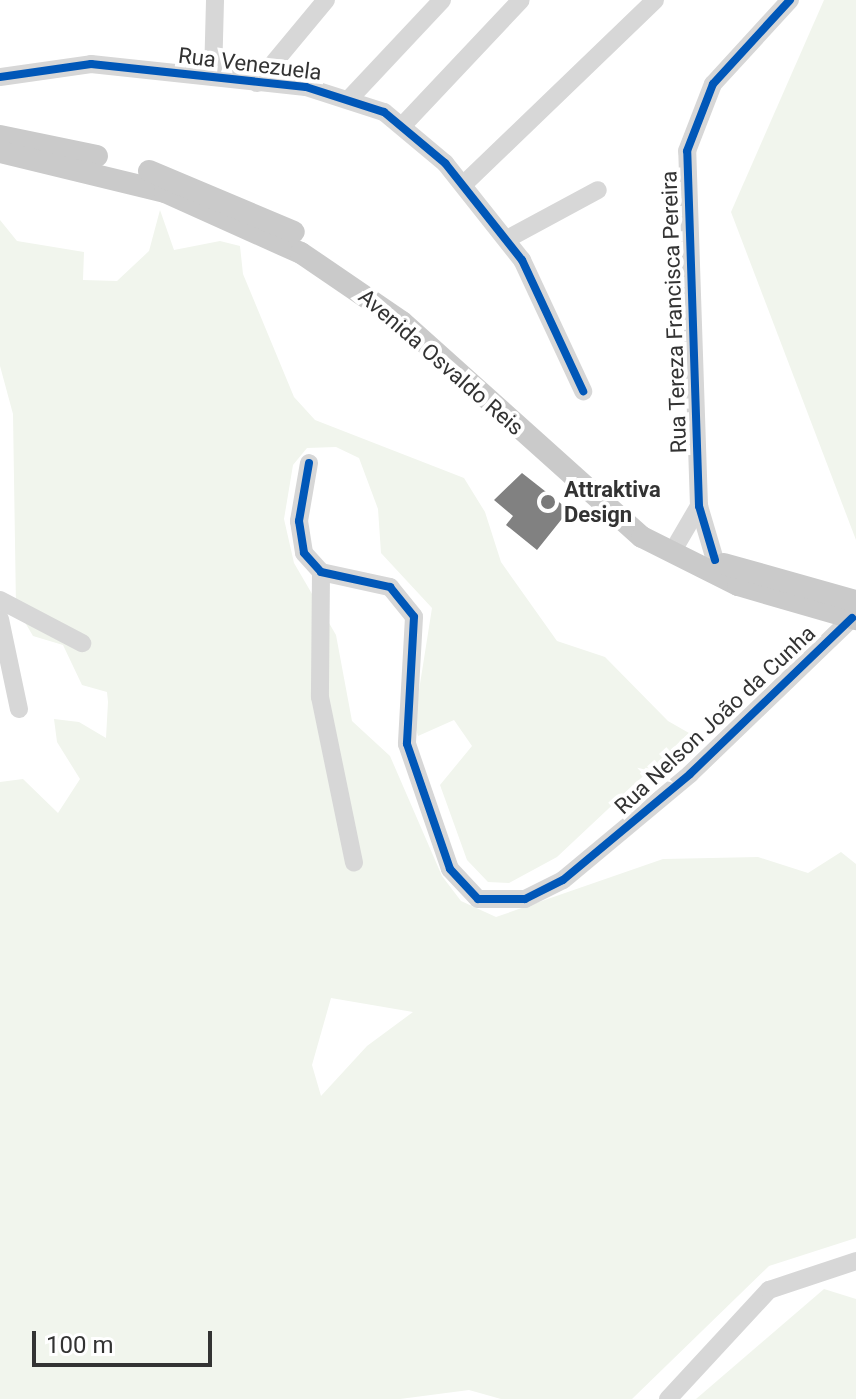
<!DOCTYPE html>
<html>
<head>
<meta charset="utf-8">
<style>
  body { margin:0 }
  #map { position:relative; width:856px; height:1399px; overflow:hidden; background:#fff; font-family:Roboto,sans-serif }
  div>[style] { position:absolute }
  .green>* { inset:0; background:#f1f5ed }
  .building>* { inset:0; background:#818181 }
  .minor>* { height:18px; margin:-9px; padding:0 9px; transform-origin:9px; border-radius:9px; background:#d7d7d7 }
  .major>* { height:22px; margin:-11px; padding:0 11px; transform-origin:11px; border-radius:11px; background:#cacaca }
  .cycleway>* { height:8px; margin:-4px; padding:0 4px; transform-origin:4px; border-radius:4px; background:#0057b8 }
  .dots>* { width:22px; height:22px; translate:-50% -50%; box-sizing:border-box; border:4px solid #fff; border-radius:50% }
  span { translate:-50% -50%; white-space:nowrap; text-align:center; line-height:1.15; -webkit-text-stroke:8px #fff; paint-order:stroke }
  .street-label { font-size:22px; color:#333 }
  .poi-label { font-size:22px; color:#333; font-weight:700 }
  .left { translate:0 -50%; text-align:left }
  .scale { position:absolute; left:32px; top:1331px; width:180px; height:36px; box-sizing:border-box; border:4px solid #333; border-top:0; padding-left:10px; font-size:24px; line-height:28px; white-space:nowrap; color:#333; -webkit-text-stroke:6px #fff; paint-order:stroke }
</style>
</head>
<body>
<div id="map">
  <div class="green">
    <i style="clip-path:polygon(824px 0,856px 0,856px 540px,731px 212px)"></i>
    <i style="clip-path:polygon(evenodd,160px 210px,174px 250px,220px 241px,240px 246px,243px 274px,294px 397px,315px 420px,464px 478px,485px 512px,501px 562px,557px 641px,605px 657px,668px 721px,689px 733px,557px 857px,509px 883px,488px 882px,467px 860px,440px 785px,472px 746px,454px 720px,418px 736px,414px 722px,432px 608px,381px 553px,378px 509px,359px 458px,336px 447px,307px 448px,293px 465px,284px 519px,294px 563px,336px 635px,352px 721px,390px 756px,442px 876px,461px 901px,496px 917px,663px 859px,758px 857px,808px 873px,841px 852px,856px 864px,856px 1238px,769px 1266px,632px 1399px,501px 1399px,469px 1390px,400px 1399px,0 1399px,0 782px,23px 779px,58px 813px,80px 779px,57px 742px,54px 719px,79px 722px,106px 738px,108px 702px,107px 692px,82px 685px,63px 645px,33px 636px,16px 607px,13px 414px,0 366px,0 220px,17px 241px,84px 252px,83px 280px,117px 281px,149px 251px,160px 210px,331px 998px,413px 1012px,367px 1046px,321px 1096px,312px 1065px,331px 998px)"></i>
    <i style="clip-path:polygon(824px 1289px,856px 1299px,856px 1399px,696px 1399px)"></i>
  </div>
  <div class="building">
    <i style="clip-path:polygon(522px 473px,569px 510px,537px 550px,506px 525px,513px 516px,494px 500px)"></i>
  </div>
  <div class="minor">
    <i style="left:0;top:77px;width:92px;rotate:-8.1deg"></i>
    <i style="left:91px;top:64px;width:216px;rotate:6.1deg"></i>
    <i style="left:306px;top:87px;width:82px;rotate:17.8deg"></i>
    <i style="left:384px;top:112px;width:80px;rotate:39.9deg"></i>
    <i style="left:445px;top:163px;width:124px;rotate:51.6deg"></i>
    <i style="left:522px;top:260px;width:145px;rotate:65deg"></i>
    <i style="left:213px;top:77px;width:77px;rotate:-88.5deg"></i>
    <i style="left:257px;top:83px;width:108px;rotate:-50.3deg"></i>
    <i style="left:351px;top:97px;width:133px;rotate:-46.8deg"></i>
    <i style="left:404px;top:124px;width:170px;rotate:-46.7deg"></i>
    <i style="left:464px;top:184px;width:265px;rotate:-43.9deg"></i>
    <i style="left:507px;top:239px;width:103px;rotate:-28.3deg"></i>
    <i style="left:309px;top:463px;width:59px;rotate:99.8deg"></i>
    <i style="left:299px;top:521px;width:32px;rotate:81deg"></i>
    <i style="left:304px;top:553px;width:25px;rotate:48deg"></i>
    <i style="left:321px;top:572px;width:71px;rotate:12.3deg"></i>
    <i style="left:390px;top:587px;width:38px;rotate:51deg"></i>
    <i style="left:414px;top:617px;width:127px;rotate:93.2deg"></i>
    <i style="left:407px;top:744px;width:132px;rotate:71deg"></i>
    <i style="left:450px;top:869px;width:41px;rotate:47deg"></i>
    <i style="left:478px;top:899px;width:47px"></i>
    <i style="left:525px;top:899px;width:42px;rotate:-26.6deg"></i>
    <i style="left:563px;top:880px;width:165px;rotate:-39.8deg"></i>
    <i style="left:690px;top:774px;width:225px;rotate:-43.9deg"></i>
    <i style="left:678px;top:542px;width:42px;rotate:-59.7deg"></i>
    <i style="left:715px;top:560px;width:56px;rotate:-106.5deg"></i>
    <i style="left:699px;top:506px;width:355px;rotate:-91.9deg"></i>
    <i style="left:687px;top:151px;width:72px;rotate:-68.8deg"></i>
    <i style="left:713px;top:84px;width:114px;rotate:-47.5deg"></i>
    <i style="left:321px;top:572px;width:125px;rotate:90.5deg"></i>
    <i style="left:320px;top:697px;width:169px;rotate:78.4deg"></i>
    <i style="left:0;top:600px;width:93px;rotate:27.7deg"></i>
    <i style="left:0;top:619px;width:92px;rotate:78.1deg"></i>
    <i style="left:668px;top:1399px;width:149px;rotate:-47.2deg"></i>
    <i style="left:769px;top:1290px;width:92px;rotate:-18.4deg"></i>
  </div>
  <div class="major">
    <i style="left:0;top:136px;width:99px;rotate:11.7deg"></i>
    <i style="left:0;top:152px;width:170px;rotate:13.6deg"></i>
    <i style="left:165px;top:192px;width:149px;rotate:24.2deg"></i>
    <i style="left:301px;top:253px;width:122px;rotate:34.3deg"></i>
    <i style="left:402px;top:322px;width:322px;rotate:41.9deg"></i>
    <i style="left:642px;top:537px;width:107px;rotate:26.6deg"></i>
    <i style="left:738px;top:585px;width:123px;rotate:16.1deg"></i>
    <i style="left:149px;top:171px;width:157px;rotate:22.8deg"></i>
    <i style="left:724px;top:564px;width:137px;rotate:15.7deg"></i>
  </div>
  <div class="cycleway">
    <i style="left:0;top:77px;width:92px;rotate:-8.1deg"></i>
    <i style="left:91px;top:64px;width:216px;rotate:6.1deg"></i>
    <i style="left:306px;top:87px;width:82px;rotate:17.8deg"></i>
    <i style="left:384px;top:112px;width:80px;rotate:39.9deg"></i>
    <i style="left:445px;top:163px;width:124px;rotate:51.6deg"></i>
    <i style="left:522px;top:260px;width:145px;rotate:65deg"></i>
    <i style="left:309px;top:463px;width:59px;rotate:99.8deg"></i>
    <i style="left:299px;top:521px;width:32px;rotate:81deg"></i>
    <i style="left:304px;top:553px;width:25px;rotate:48deg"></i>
    <i style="left:321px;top:572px;width:71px;rotate:12.3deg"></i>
    <i style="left:390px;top:587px;width:38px;rotate:51deg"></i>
    <i style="left:414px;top:617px;width:127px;rotate:93.2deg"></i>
    <i style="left:407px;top:744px;width:132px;rotate:71deg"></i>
    <i style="left:450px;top:869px;width:41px;rotate:47deg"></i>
    <i style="left:478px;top:899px;width:47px"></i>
    <i style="left:525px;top:899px;width:42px;rotate:-26.6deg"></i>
    <i style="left:563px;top:880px;width:165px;rotate:-39.8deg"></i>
    <i style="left:690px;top:774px;width:225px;rotate:-43.9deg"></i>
    <i style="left:715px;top:560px;width:56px;rotate:-106.5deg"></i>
    <i style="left:699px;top:506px;width:355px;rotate:-91.9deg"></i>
    <i style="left:687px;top:151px;width:72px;rotate:-68.8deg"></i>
    <i style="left:713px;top:84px;width:114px;rotate:-47.5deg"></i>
  </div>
  <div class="dots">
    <i style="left:548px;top:502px;background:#7a7a7a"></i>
  </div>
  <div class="street-label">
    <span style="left:250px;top:64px;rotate:7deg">Rua Venezuela</span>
    <span style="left:674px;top:312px;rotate:-92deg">Rua Tereza Francisca Pereira</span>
    <span style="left:441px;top:362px;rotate:41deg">Avenida Osvaldo Reis</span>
    <span style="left:715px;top:720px;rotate:-43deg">Rua Nelson João da Cunha</span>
  </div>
  <div class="poi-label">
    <span class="left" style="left:564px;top:502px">Attraktiva<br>Design</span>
  </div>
  <div class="scale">100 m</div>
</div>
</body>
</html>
